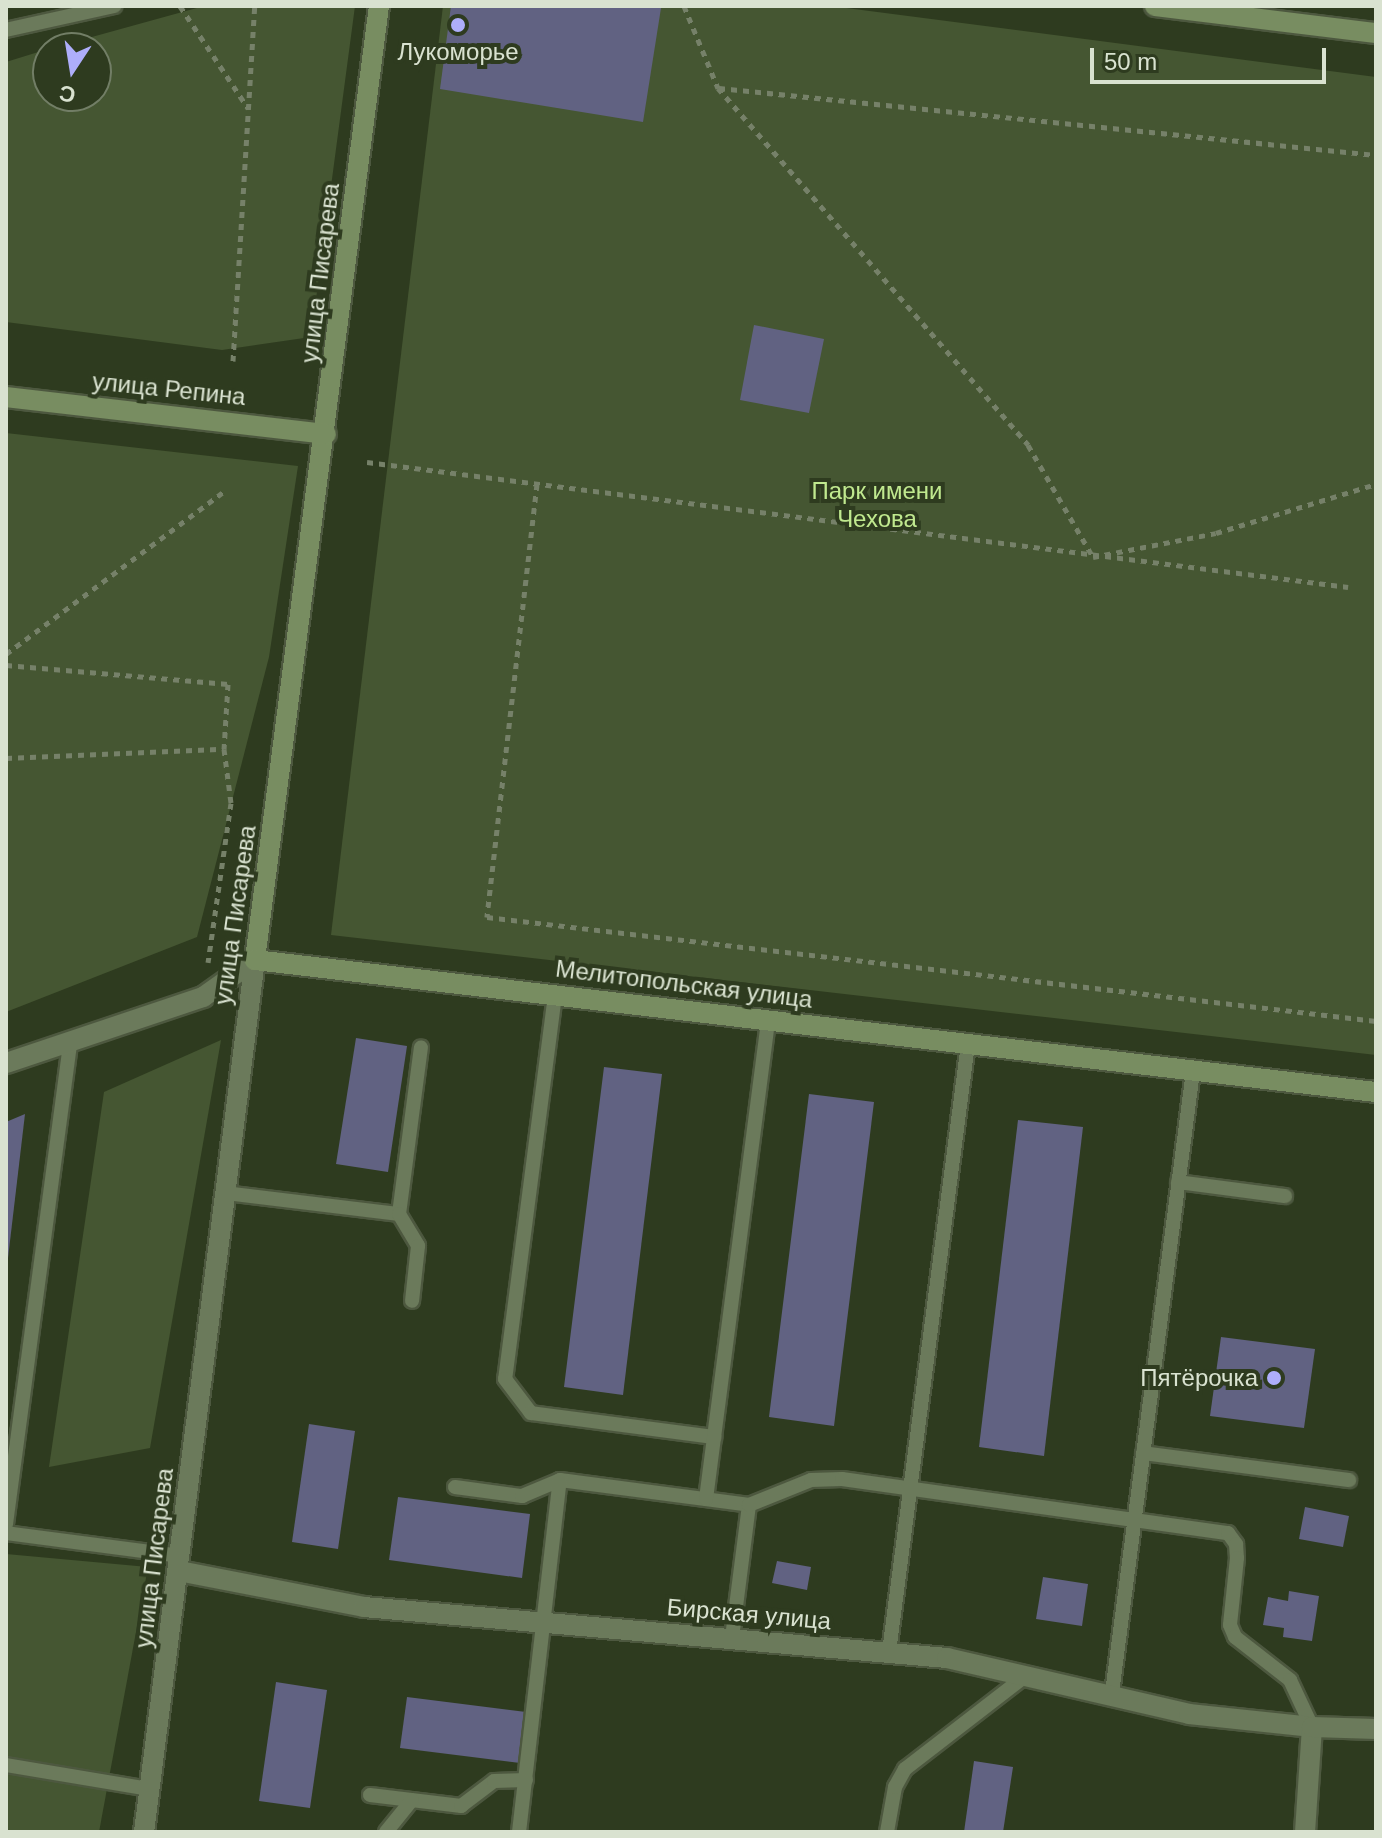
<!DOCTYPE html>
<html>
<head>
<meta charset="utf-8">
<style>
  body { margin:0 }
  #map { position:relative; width:1382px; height:1838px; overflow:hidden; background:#2e3b1f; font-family:Arial,sans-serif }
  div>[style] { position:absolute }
  .green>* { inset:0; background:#455632 }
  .building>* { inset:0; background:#616282 }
  .path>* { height:5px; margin-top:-2.5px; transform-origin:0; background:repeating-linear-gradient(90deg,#768169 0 6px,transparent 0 12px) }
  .roads { filter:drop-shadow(2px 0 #4d583f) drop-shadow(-2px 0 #4d583f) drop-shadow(0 2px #4d583f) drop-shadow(0 -2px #4d583f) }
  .lane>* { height:14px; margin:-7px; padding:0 7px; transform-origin:7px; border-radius:7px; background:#6b7a5b }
  .street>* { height:20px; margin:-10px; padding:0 10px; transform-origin:10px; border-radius:10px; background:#6b7a5b }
  .secondary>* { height:20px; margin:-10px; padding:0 10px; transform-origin:10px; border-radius:10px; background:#788d61 }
  .dots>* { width:22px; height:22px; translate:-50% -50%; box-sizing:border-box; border:4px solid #2e3b1f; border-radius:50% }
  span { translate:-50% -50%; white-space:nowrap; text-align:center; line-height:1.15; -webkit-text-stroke:8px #2e3b1f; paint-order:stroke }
  .poi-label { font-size:24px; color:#d9e2d0 }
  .right { translate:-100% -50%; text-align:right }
  .street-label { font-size:24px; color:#d9e2d0 }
  .park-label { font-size:24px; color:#c0e98f }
  .frame { position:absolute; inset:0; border:8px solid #d9e2d0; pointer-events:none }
  .north { position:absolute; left:32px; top:32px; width:80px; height:80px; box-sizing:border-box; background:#2e3b1f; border:2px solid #727e66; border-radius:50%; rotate:192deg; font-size:22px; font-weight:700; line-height:32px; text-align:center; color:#d9e2d0 }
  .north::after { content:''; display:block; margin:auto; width:28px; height:36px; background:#aeaefb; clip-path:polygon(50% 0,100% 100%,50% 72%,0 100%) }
  .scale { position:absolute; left:1090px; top:48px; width:236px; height:36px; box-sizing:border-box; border:4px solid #d9e2d0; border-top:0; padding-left:10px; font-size:24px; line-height:28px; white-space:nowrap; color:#d9e2d0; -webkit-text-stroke:6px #2e3b1f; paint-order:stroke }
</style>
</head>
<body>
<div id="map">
  <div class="green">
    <i style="clip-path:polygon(204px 6px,355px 6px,311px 337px,222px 350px,6px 322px,6px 62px,48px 49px,48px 96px,96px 96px,96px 48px,52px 48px)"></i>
    <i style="clip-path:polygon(443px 6px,831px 6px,1376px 77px,1376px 1055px,331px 935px)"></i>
    <i style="clip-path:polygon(6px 433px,298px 466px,269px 657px,197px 937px,6px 1012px)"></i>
    <i style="clip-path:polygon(221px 1040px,150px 1448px,49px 1467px,104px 1092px)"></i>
    <i style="clip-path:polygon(6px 1554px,148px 1567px,99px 1832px,6px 1832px)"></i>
  </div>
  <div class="building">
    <i style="clip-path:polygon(451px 6px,661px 8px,643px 122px,440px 89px)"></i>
    <i style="clip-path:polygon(754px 325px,824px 339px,809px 413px,740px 400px)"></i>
    <i style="clip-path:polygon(356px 1038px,407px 1046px,388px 1172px,336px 1164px)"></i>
    <i style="clip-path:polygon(604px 1067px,662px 1074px,623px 1395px,564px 1387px)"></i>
    <i style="clip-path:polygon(809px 1094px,874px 1102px,834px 1426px,769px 1417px)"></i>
    <i style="clip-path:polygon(25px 1114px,8px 1258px,6px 1258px,6px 1122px)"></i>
    <i style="clip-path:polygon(1018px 1120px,1083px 1127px,1044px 1456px,979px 1447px)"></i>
    <i style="clip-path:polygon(1221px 1337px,1315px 1349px,1304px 1428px,1210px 1416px)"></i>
    <i style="clip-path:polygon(309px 1424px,355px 1431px,338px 1549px,292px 1542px)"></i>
    <i style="clip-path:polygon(398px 1497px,530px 1514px,522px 1578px,389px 1560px)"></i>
    <i style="clip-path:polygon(1305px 1507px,1349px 1516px,1343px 1547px,1299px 1539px)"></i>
    <i style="clip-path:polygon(777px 1561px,811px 1567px,807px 1590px,772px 1583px)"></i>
    <i style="clip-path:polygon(1043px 1577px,1088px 1584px,1082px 1626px,1036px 1619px)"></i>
    <i style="clip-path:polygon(1289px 1591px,1319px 1596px,1312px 1641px,1283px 1637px,1284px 1628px,1263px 1625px,1268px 1597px,1288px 1601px)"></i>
    <i style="clip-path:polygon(276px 1682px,327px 1690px,310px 1808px,259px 1801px)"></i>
    <i style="clip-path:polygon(407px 1697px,526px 1712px,520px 1763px,400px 1748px)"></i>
    <i style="clip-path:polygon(974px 1761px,1013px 1767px,1003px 1832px,964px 1832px)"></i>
  </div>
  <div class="path">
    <i style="left:180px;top:6px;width:123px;rotate:56.3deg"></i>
    <i style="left:684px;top:6px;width:89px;rotate:67.5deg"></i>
    <i style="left:718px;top:88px;width:473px;rotate:49deg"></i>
    <i style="left:1028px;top:445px;width:129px;rotate:59.9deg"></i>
    <i style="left:1093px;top:557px;width:125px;rotate:-11deg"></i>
    <i style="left:1216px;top:533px;width:167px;rotate:-17deg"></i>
    <i style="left:719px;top:88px;width:660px;rotate:5.82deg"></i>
    <i style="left:233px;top:361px;width:356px;rotate:-86.5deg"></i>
    <i style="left:367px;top:462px;width:989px;rotate:7.26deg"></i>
    <i style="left:537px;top:484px;width:436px;rotate:96.6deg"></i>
    <i style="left:487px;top:917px;width:895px;rotate:6.67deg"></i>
    <i style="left:6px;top:654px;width:273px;rotate:-36.7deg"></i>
    <i style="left:6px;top:665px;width:223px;rotate:4.9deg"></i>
    <i style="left:228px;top:684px;width:65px;rotate:93.5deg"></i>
    <i style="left:224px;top:749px;width:54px;rotate:82.6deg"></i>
    <i style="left:231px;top:803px;width:161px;rotate:98.2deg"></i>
    <i style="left:6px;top:758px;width:218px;rotate:-2.4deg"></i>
  </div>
  <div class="roads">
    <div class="lane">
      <i style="left:6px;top:30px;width:111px;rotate:-12.5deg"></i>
      <i style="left:555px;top:995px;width:387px;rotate:97.4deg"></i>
      <i style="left:505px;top:1379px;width:43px;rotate:52.6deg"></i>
      <i style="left:531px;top:1413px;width:185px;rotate:7.5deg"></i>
      <i style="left:1178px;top:1182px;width:108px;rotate:7.5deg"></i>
      <i style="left:225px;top:1193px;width:175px;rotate:6.9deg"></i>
      <i style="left:399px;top:1214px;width:168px;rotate:-82.5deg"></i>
      <i style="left:399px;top:1214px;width:37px;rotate:59deg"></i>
      <i style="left:418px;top:1246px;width:55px;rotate:96.2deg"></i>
      <i style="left:1143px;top:1453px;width:208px;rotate:7.5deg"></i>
      <i style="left:455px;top:1487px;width:68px;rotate:7.7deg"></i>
      <i style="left:522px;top:1496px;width:41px;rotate:-22.8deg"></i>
      <i style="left:560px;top:1480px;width:191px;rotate:7.5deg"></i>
      <i style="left:749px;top:1505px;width:134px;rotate:97.3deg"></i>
      <i style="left:706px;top:1499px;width:483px;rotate:-82.6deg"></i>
      <i style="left:749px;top:1505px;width:67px;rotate:-22deg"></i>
      <i style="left:811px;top:1480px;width:31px;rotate:-2deg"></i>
      <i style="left:842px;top:1479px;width:390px;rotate:8deg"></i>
      <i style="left:1228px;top:1533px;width:14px;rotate:54deg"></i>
      <i style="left:1236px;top:1544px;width:14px;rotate:86deg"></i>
      <i style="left:1237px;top:1558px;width:67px;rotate:96deg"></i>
      <i style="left:1230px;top:1625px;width:13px;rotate:67deg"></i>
      <i style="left:1235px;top:1637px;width:70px;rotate:38deg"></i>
      <i style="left:1290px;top:1680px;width:52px;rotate:64.9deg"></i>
      <i style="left:6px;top:1524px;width:483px;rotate:-82.4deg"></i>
      <i style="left:6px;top:1533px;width:177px;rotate:7.5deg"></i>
      <i style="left:889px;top:1652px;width:613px;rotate:-82.6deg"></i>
      <i style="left:1112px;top:1693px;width:627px;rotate:-82.58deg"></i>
      <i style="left:6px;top:1765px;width:145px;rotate:9.5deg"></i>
      <i style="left:370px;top:1795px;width:92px;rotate:6.9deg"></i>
      <i style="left:461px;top:1806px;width:41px;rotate:-37.1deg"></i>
      <i style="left:494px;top:1781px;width:32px;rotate:-2deg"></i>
      <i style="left:386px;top:1832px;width:41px;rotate:-50.9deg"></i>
      <i style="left:519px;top:1832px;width:354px;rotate:-83.4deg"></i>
      <i style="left:887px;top:1832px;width:46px;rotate:-79.9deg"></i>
      <i style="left:895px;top:1787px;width:21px;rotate:-61deg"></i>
      <i style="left:905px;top:1769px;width:155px;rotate:-37.7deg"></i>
    </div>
    <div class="street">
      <i style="left:6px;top:1063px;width:208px;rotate:-18.5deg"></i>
      <i style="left:203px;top:997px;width:64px;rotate:-35.4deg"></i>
      <i style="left:179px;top:1571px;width:188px;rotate:11deg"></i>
      <i style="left:364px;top:1607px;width:585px;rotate:5deg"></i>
      <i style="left:947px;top:1658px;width:248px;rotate:13deg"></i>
      <i style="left:1189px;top:1714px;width:124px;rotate:6deg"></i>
      <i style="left:1312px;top:1727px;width:105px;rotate:93.8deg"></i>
      <i style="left:1312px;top:1727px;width:64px;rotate:1.8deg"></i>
      <i style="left:144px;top:1832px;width:879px;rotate:-82.75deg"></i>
    </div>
    <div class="secondary">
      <i style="left:379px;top:6px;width:962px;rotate:97.41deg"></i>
      <i style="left:255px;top:960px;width:1129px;rotate:6.72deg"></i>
      <i style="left:1155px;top:6px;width:223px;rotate:7deg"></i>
      <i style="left:6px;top:397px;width:322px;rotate:6.6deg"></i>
    </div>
  </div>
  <div class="dots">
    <i style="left:458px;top:25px;background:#aeaefb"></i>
    <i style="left:1274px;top:1378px;background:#aeaefb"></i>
  </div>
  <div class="poi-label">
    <span style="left:458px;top:52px">Лукоморье</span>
    <span class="right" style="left:1258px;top:1378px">Пятёрочка</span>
  </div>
  <div class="street-label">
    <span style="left:320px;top:273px;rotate:-83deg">улица Писарева</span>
    <span style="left:169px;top:389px;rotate:6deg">улица Репина</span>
    <span style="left:235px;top:915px;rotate:-82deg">улица Писарева</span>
    <span style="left:684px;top:984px;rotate:7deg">Мелитопольская улица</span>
    <span style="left:154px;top:1558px;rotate:-83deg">улица Писарева</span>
    <span style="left:749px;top:1614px;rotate:5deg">Бирская улица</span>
  </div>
  <div class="park-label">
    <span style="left:877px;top:505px">Парк имени<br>Чехова</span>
  </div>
  <div class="frame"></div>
  <div class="north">С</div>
  <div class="scale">50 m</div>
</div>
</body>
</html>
